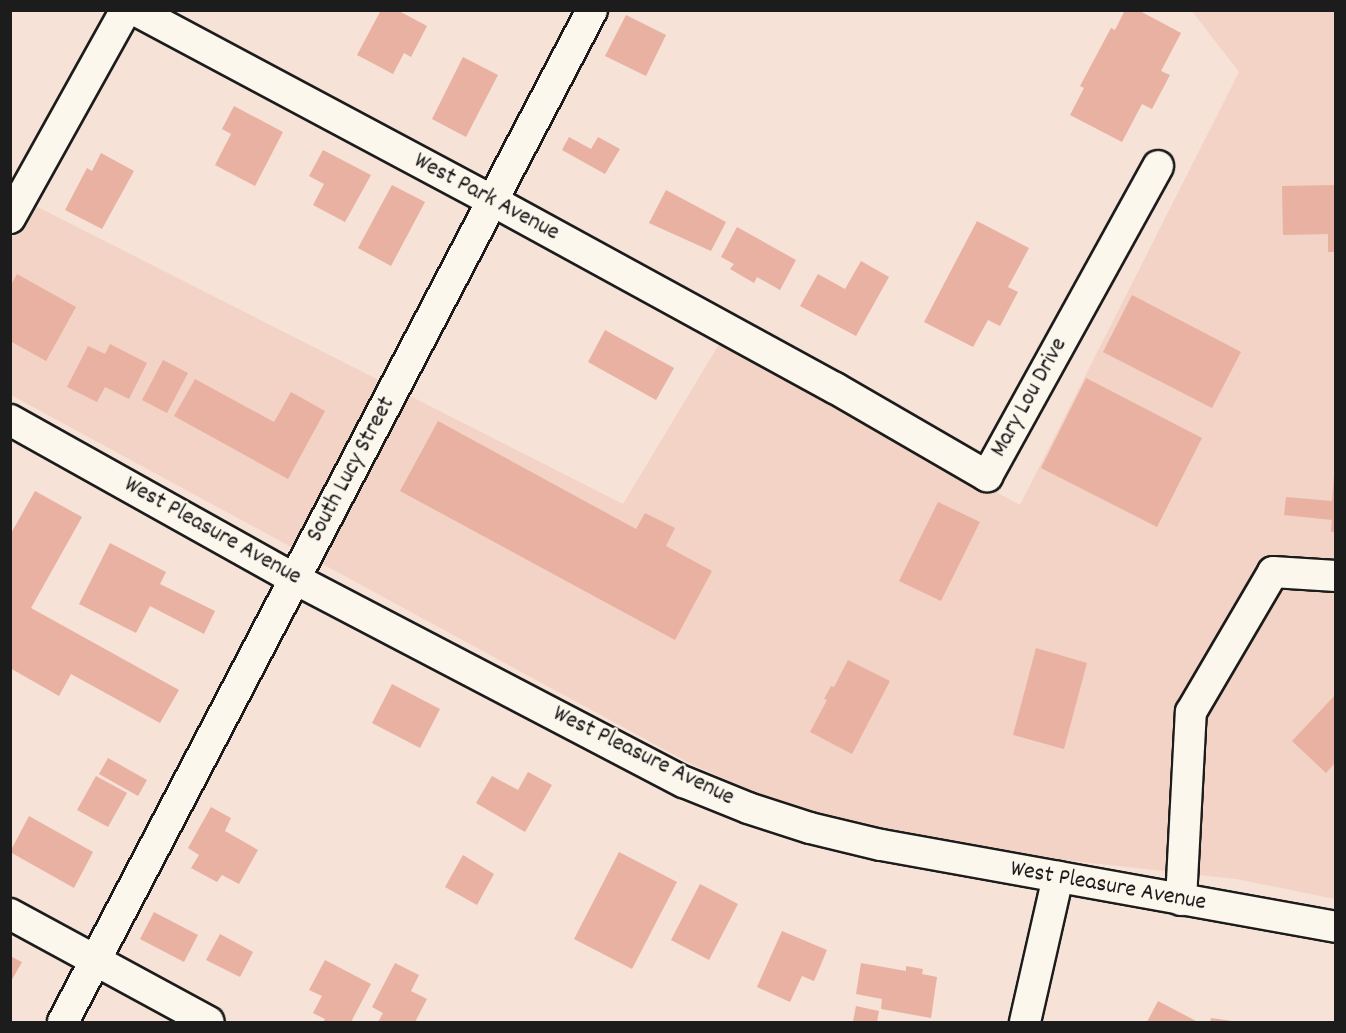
<!DOCTYPE html>
<html>
<head>
<meta charset="utf-8">
<style>
  body { margin:0 }
  #map { position:relative; width:1346px; height:1033px; overflow:hidden; background:#f6e2d6; font-family:Dekko,sans-serif }
  div>[style] { position:absolute }
  .built>* { inset:0; background:#f2d3c6 }
  .building>* { inset:0; background:#e9b1a1 }
  .roads { filter:drop-shadow(2px 0 #1c1c1c) drop-shadow(-2px 0 #1c1c1c) drop-shadow(0 2px #1c1c1c) drop-shadow(0 -2px #1c1c1c) }
  .minor>* { height:30px; margin:-15px; padding:0 15px; transform-origin:15px; border-radius:15px; background:#fbf7ec }
  span { translate:-50% -50%; white-space:nowrap; text-align:center; line-height:1.15; -webkit-text-stroke:4.5px #fbf7ec; paint-order:stroke }
  .street-label { font-size:24px; color:#1c1c1c }
  .frame { position:absolute; inset:0; border:12px solid #1c1c1c; pointer-events:none }
</style>
</head>
<body>
<div id="map">
  <div class="built">
    <i style="clip-path:polygon(1192px 11px,1335px 11px,1335px 899px,1236px 879px,929px 845px,771px 799px,693px 765px,11px 395px,10px 193px,623px 504px,721px 341px,1020px 505px,1239px 72px)"></i>
  </div>
  <div class="building">
    <i style="clip-path:polygon(381px 10px,397px 10px,427px 26px,411px 57px,404px 53px,393px 74px,357px 55px)"></i>
    <i style="clip-path:polygon(1125px 10px,1138px 10px,1181px 33px,1161px 71px,1170px 75px,1152px 109px,1142px 104px,1122px 142px,1070px 115px,1084px 88px,1080px 86px,1111px 28px,1115px 30px)"></i>
    <i style="clip-path:polygon(626px 15px,666px 35px,646px 76px,605px 56px)"></i>
    <i style="clip-path:polygon(463px 57px,498px 75px,466px 137px,432px 119px)"></i>
    <i style="clip-path:polygon(234px 106px,283px 132px,255px 186px,215px 165px,231px 134px,222px 129px)"></i>
    <i style="clip-path:polygon(569px 137px,591px 149px,598px 137px,620px 149px,605px 174px,562px 150px)"></i>
    <i style="clip-path:polygon(323px 150px,371px 175px,345px 222px,313px 205px,324px 184px,309px 176px)"></i>
    <i style="clip-path:polygon(101px 153px,134px 171px,102px 229px,65px 210px,87px 168px,92px 171px)"></i>
    <i style="clip-path:polygon(392px 185px,425px 202px,391px 266px,358px 248px)"></i>
    <i style="clip-path:polygon(1336px 185px,1336px 252px,1328px 252px,1328px 234px,1283px 235px,1282px 186px)"></i>
    <i style="clip-path:polygon(666px 190px,726px 222px,711px 251px,649px 223px)"></i>
    <i style="clip-path:polygon(977px 221px,1029px 248px,1008px 287px,1018px 292px,1000px 326px,988px 320px,973px 347px,924px 322px)"></i>
    <i style="clip-path:polygon(737px 227px,796px 260px,780px 290px,757px 277px,754px 283px,730px 269px,734px 264px,721px 257px)"></i>
    <i style="clip-path:polygon(861px 261px,889px 277px,856px 336px,800px 306px,818px 274px,845px 289px)"></i>
    <i style="clip-path:polygon(17px 274px,76px 307px,46px 361px,10px 341px,10px 287px)"></i>
    <i style="clip-path:polygon(1132px 295px,1241px 352px,1212px 408px,1103px 352px)"></i>
    <i style="clip-path:polygon(605px 330px,674px 368px,656px 400px,588px 362px)"></i>
    <i style="clip-path:polygon(110px 344px,147px 363px,129px 399px,105px 387px,97px 402px,67px 387px,88px 346px,105px 354px)"></i>
    <i style="clip-path:polygon(163px 360px,188px 373px,167px 413px,142px 400px)"></i>
    <i style="clip-path:polygon(1086px 378px,1202px 438px,1157px 527px,1041px 468px)"></i>
    <i style="clip-path:polygon(195px 379px,274px 422px,291px 392px,325px 411px,288px 479px,174px 416px)"></i>
    <i style="clip-path:polygon(438px 421px,636px 529px,645px 513px,675px 528px,666px 546px,712px 571px,675px 640px,400px 491px)"></i>
    <i style="clip-path:polygon(1334px 475px,1336px 532px,1331px 532px,1332px 520px,1284px 515px,1286px 497px,1332px 501px)"></i>
    <i style="clip-path:polygon(35px 491px,82px 517px,31px 608px,179px 690px,160px 723px,71px 674px,59px 696px,10px 668px,10px 535px)"></i>
    <i style="clip-path:polygon(938px 502px,980px 522px,941px 601px,899px 581px)"></i>
    <i style="clip-path:polygon(110px 543px,166px 572px,160px 584px,215px 611px,204px 634px,150px 606px,136px 633px,79px 604px)"></i>
    <i style="clip-path:polygon(1036px 648px,1087px 663px,1064px 749px,1013px 735px)"></i>
    <i style="clip-path:polygon(848px 660px,890px 681px,852px 754px,810px 732px,827px 700px,824px 699px,831px 686px,834px 687px)"></i>
    <i style="clip-path:polygon(392px 684px,440px 709px,420px 748px,372px 723px)"></i>
    <i style="clip-path:polygon(1336px 694px,1336px 766px,1334px 764px,1326px 773px,1292px 741px)"></i>
    <i style="clip-path:polygon(108px 758px,147px 780px,138px 796px,99px 774px)"></i>
    <i style="clip-path:polygon(528px 772px,552px 785px,525px 832px,476px 803px,492px 776px,518px 790px)"></i>
    <i style="clip-path:polygon(96px 776px,127px 793px,108px 827px,77px 810px)"></i>
    <i style="clip-path:polygon(211px 807px,231px 818px,225px 831px,258px 850px,239px 884px,222px 875px,217px 882px,191px 868px,199px 855px,188px 848px)"></i>
    <i style="clip-path:polygon(29px 816px,93px 852px,74px 888px,10px 852px)"></i>
    <i style="clip-path:polygon(619px 852px,677px 882px,632px 969px,574px 939px)"></i>
    <i style="clip-path:polygon(463px 855px,494px 874px,477px 905px,445px 887px)"></i>
    <i style="clip-path:polygon(700px 884px,738px 904px,709px 960px,671px 940px)"></i>
    <i style="clip-path:polygon(154px 912px,198px 935px,184px 962px,140px 939px)"></i>
    <i style="clip-path:polygon(782px 931px,827px 950px,814px 981px,802px 976px,790px 1002px,757px 987px)"></i>
    <i style="clip-path:polygon(220px 934px,253px 952px,240px 977px,206px 960px)"></i>
    <i style="clip-path:polygon(10px 956px,22px 962px,10px 983px)"></i>
    <i style="clip-path:polygon(325px 960px,371px 984px,351px 1022px,323px 1022px,325px 1019px,313px 1013px,322px 996px,309px 990px)"></i>
    <i style="clip-path:polygon(395px 963px,419px 975px,411px 991px,427px 999px,415px 1022px,378px 1022px,383px 1013px,372px 1007px)"></i>
    <i style="clip-path:polygon(861px 963px,906px 971px,906px 966px,923px 969px,922px 974px,937px 977px,931px 1018px,881px 1009px,882px 999px,856px 994px)"></i>
    <i style="clip-path:polygon(1158px 1001px,1198px 1022px,1147px 1022px)"></i>
    <i style="clip-path:polygon(856px 1006px,879px 1011px,877px 1022px,853px 1022px)"></i>
    <i style="clip-path:polygon(1211px 1018px,1232px 1021px,1232px 1022px,1210px 1022px)"></i>
  </div>
  <div class="roads">
    <div class="minor">
      <i style="left:135px;top:10px;width:406px;rotate:28.1deg"></i>
      <i style="left:493px;top:201px;width:390px;rotate:28.7deg"></i>
      <i style="left:835px;top:388px;width:176px;rotate:30.1deg"></i>
      <i style="left:987px;top:476px;width:354px;rotate:-61.1deg"></i>
      <i style="left:10px;top:218px;width:238px;rotate:-60.9deg"></i>
      <i style="left:10px;top:420px;width:326px;rotate:29.2deg"></i>
      <i style="left:295px;top:579px;width:439px;rotate:27.6deg"></i>
      <i style="left:684px;top:782px;width:69px;rotate:22.1deg"></i>
      <i style="left:748px;top:808px;width:65px;rotate:17.9deg"></i>
      <i style="left:810px;top:828px;width:73px;rotate:13.5deg"></i>
      <i style="left:881px;top:845px;width:462px;rotate:10.2deg"></i>
      <i style="left:1181px;top:900px;width:188px;rotate:-87deg"></i>
      <i style="left:1191px;top:712px;width:162px;rotate:-59.6deg"></i>
      <i style="left:1273px;top:572px;width:63px;rotate:3.6deg"></i>
      <i style="left:10px;top:914px;width:226px;rotate:28.5deg"></i>
      <i style="left:63px;top:1022px;width:1142px;rotate:-62.4deg"></i>
      <i style="left:1025px;top:1022px;width:149px;rotate:-77.2deg"></i>
    </div>
  </div>
  <div class="street-label">
    <span style="left:486px;top:198px;rotate:28deg">West Park Avenue</span>
    <span style="left:1030px;top:398px;rotate:-61deg">Mary Lou Drive</span>
    <span style="left:352px;top:470px;rotate:-62deg">South Lucy Street</span>
    <span style="left:212px;top:532px;rotate:29deg">West Pleasure Avenue</span>
    <span style="left:643px;top:757px;rotate:26deg">West Pleasure Avenue</span>
    <span style="left:1108px;top:887px;rotate:10deg">West Pleasure Avenue</span>
  </div>
  <div class="frame"></div>
</div>
</body>
</html>
